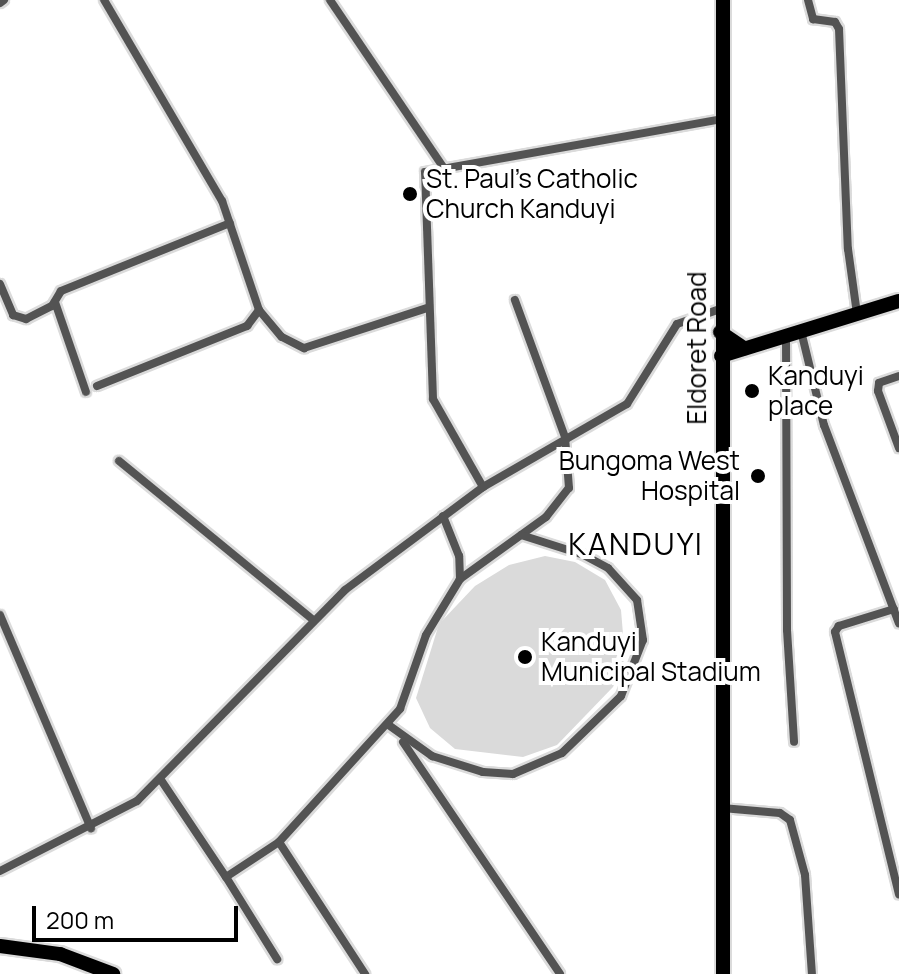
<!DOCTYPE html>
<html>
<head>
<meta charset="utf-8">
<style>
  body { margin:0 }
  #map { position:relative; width:899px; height:974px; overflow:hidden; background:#fff; font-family:Manrope,sans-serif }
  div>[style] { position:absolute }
  .green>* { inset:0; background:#dadada }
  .roads { filter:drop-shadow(2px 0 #dbdbdb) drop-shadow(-2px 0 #dbdbdb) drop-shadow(0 2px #dbdbdb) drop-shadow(0 -2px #dbdbdb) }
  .minor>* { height:8px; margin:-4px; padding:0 4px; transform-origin:4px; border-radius:4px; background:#535353 }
  .primary>* { height:14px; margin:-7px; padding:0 7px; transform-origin:7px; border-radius:7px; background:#000 }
  .trunk>* { height:14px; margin:-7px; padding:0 7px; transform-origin:7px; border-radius:7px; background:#000 }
  .dots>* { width:22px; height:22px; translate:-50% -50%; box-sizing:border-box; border:4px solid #fff; border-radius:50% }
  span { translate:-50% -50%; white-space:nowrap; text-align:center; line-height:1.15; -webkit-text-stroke:8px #fff; paint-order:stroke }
  .poi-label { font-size:26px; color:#000 }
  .left { translate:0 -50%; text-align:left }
  .right { translate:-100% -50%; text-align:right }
  .street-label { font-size:26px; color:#000 }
  .quarter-label { font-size:30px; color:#000; letter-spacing:2px }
  .scale { position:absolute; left:32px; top:906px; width:206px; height:36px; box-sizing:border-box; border:4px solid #000; border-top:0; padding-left:10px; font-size:24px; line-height:28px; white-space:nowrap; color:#000; -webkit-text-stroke:6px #fff; paint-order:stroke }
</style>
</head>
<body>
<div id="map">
  <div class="green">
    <i style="clip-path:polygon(545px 556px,575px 562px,605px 580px,621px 610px,625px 658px,613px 687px,557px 745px,523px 757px,455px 749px,430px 728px,416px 698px,439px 624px,475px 586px,509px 565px)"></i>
  </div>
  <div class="roads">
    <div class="minor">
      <i style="left:330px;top:0;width:202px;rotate:55.9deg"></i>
      <i style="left:808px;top:0;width:20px;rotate:75deg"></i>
      <i style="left:813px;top:19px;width:22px;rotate:8deg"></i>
      <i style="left:835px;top:22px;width:8px;rotate:60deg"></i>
      <i style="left:839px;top:29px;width:220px;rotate:87.7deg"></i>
      <i style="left:848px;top:249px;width:66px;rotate:82.1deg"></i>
      <i style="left:0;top:3px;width:5px;rotate:-37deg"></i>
      <i style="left:0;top:284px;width:34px;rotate:67deg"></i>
      <i style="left:13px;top:315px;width:14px;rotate:17deg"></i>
      <i style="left:26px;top:319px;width:29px;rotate:-27deg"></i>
      <i style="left:52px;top:306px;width:17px;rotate:-59deg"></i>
      <i style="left:61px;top:291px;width:182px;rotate:-21.9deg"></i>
      <i style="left:55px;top:302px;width:95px;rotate:71deg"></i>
      <i style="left:259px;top:310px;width:35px;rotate:50deg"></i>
      <i style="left:282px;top:337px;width:25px;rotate:27deg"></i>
      <i style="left:304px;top:348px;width:129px;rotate:-18deg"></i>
      <i style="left:801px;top:331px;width:97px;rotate:76.3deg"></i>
      <i style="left:824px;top:425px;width:212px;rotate:69.3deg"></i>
      <i style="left:786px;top:337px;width:293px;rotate:89.8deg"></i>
      <i style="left:787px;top:630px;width:112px;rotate:86.4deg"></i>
      <i style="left:899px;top:376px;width:21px;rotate:161deg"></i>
      <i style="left:879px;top:383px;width:8px;rotate:97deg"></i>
      <i style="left:878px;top:391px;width:61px;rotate:69.8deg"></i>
      <i style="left:97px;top:386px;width:162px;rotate:-21.8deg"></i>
      <i style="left:247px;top:326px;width:20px;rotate:-53deg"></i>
      <i style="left:259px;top:310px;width:115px;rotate:-108.7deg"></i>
      <i style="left:222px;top:201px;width:233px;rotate:-120.4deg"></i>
      <i style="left:119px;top:461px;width:251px;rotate:39.3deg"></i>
      <i style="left:483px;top:487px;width:101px;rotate:-119.6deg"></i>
      <i style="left:433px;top:399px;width:227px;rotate:-92deg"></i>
      <i style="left:425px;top:172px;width:303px;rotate:-10.1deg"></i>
      <i style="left:460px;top:579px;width:106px;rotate:-35.8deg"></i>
      <i style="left:546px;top:517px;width:37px;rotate:-52deg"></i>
      <i style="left:569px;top:488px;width:51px;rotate:-94.5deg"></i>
      <i style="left:565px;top:437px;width:146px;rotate:-110.1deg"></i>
      <i style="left:894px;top:609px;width:58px;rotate:162.8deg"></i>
      <i style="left:839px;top:626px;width:7px;rotate:124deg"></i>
      <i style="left:835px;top:632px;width:270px;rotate:76.3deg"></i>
      <i style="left:0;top:615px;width:232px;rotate:66.9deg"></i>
      <i style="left:390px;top:726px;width:52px;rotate:35.5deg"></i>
      <i style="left:432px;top:756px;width:53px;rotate:17.4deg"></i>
      <i style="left:483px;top:772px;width:30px;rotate:4deg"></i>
      <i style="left:513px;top:774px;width:53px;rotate:-23.2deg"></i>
      <i style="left:562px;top:753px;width:82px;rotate:-44deg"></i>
      <i style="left:621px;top:696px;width:60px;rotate:-68.6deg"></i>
      <i style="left:643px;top:640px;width:40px;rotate:-98.5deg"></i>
      <i style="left:637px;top:600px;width:43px;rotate:-132.2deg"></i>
      <i style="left:608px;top:568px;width:27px;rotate:-152deg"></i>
      <i style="left:584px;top:555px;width:66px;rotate:-162.4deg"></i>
      <i style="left:403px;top:742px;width:280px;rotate:55.9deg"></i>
      <i style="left:161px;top:780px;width:117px;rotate:56.2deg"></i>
      <i style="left:226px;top:877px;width:64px;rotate:-33.4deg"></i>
      <i style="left:279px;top:842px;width:180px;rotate:-47.7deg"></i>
      <i style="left:400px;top:709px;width:78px;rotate:-70.6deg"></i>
      <i style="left:426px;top:635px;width:66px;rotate:-58.7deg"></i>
      <i style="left:460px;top:579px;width:23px;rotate:-92deg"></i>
      <i style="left:459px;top:556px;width:43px;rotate:-111.8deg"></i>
      <i style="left:722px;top:808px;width:58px;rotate:4.9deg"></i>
      <i style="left:780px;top:813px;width:12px;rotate:35deg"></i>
      <i style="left:790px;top:820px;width:57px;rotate:74.7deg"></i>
      <i style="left:805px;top:875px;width:99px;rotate:86deg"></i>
      <i style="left:279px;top:842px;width:158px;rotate:56.9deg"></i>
      <i style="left:0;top:871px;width:154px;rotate:-27.1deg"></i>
      <i style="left:137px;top:801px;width:296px;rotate:-45.4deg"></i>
      <i style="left:345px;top:590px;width:172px;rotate:-36.7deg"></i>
      <i style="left:483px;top:487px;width:166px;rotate:-30deg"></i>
      <i style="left:627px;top:404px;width:94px;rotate:-58deg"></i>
      <i style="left:677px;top:324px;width:46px;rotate:-19.2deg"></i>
      <i style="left:226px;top:877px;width:97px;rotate:58.1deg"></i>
    </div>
    <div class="primary">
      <i style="left:721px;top:356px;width:186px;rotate:-17.2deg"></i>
      <i style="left:0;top:946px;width:61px;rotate:7.6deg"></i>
      <i style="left:60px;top:954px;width:57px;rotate:20.7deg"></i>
    </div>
    <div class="trunk">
      <i style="left:723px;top:0;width:974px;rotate:90deg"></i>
      <i style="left:720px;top:332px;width:29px;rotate:34deg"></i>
    </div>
  </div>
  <div class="dots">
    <i style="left:410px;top:194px;background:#000"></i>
    <i style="left:752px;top:391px;background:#000"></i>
    <i style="left:758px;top:476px;background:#000"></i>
    <i style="left:525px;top:657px;background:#000"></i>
  </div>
  <div class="poi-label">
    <span class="left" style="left:426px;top:194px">St. Paul's Catholic<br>Church Kanduyi</span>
    <span class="left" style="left:768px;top:391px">Kanduyi<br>place</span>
    <span class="right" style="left:740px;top:476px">Bungoma West<br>Hospital</span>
    <span class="left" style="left:541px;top:657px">Kanduyi<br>Municipal Stadium</span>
  </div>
  <div class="street-label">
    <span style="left:697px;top:348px;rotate:-90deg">Eldoret Road</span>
  </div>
  <div class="quarter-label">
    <span style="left:636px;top:544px">KANDUYI</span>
  </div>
  <div class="scale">200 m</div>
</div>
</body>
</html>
